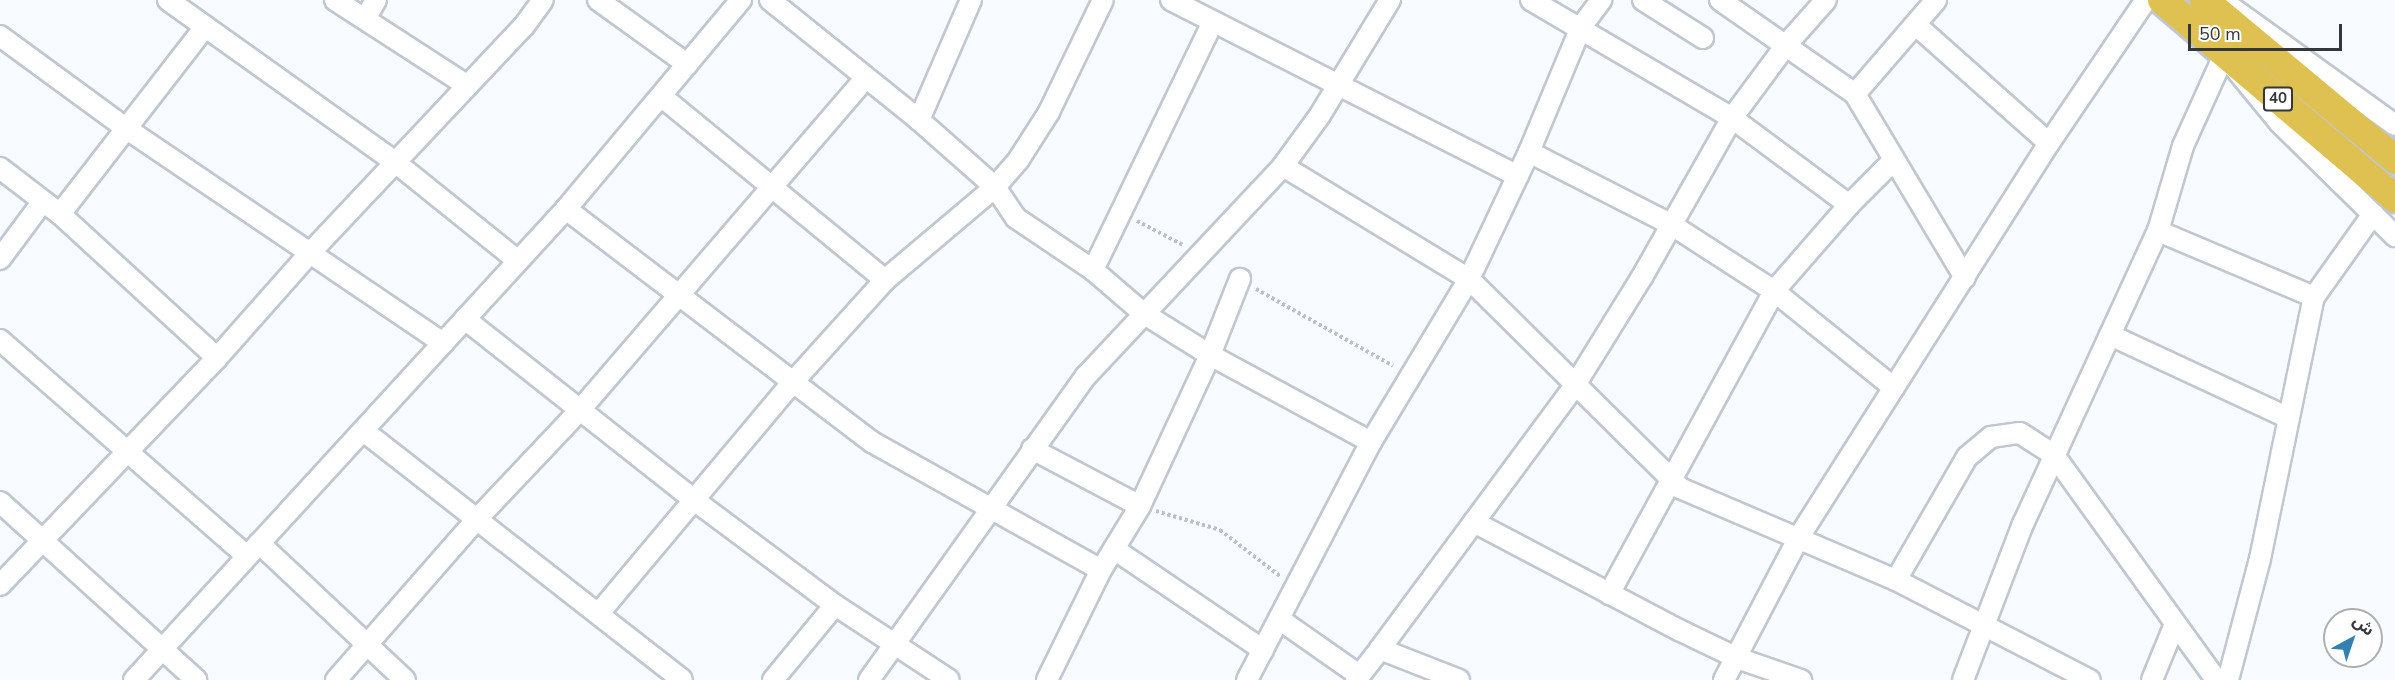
<!DOCTYPE html>
<html>
<head>
<meta charset="utf-8">
<style>
  body { margin:0 }
  #map { position:relative; width:2395px; height:680px; overflow:hidden; background:#f8fbff; font-family:"Nunito Sans","Noto Sans Arabic",sans-serif }
  div>[style] { position:absolute }
  .path>* { height:4px; margin-top:-2px; transform-origin:0; background:repeating-linear-gradient(90deg,#bdc0c4 0 3px,transparent 0 6px) }
  .roads { filter:drop-shadow(2px 0 #c0c7d1) drop-shadow(-2px 0 #c0c7d1) drop-shadow(0 2px #c0c7d1) drop-shadow(0 -2px #c0c7d1) }
  .minor>* { height:20px; margin:-10px; padding:0 10px; transform-origin:10px; border-radius:10px; background:#fff }
  .highway>* { height:28px; margin:-14px; padding:0 14px; transform-origin:14px; border-radius:14px; background:#dec150 }
  span { translate:-50% -50%; white-space:nowrap; text-align:center; line-height:1.15; -webkit-text-stroke:5px #fff; paint-order:stroke }
  .shield-label span { padding:2px 4px; background:#fff; border:2px solid; border-radius:4px; -webkit-text-stroke-width:0 }
  .shield-label { font-size:15px; color:#34373b; font-weight:700 }
  .north { position:absolute; left:2323px; top:608px; width:60px; height:60px; box-sizing:border-box; background:#fff; border:2px solid #aeafb1; border-radius:50%; rotate:40deg; font-size:16px; font-weight:700; line-height:24px; text-align:center; color:#34373b }
  .north::after { content:''; display:block; margin:auto; width:21px; height:27px; background:#3381b3; clip-path:polygon(50% 0,100% 100%,50% 72%,0 100%) }
  .scale { position:absolute; left:2188px; top:24px; width:154px; height:27px; box-sizing:border-box; border:3px solid #34373b; border-top:0; padding-left:8px; font-size:18px; line-height:21px; white-space:nowrap; color:#34373b; -webkit-text-stroke:4px #fff; paint-order:stroke }
</style>
</head>
<body>
<div id="map">
  <div class="path">
    <i style="left:1137px;top:221px;width:52px;rotate:27.6deg"></i>
    <i style="left:1256px;top:289px;width:157px;rotate:29.3deg"></i>
    <i style="left:1156px;top:511px;width:67px;rotate:16.5deg"></i>
    <i style="left:1220px;top:530px;width:76px;rotate:37.5deg"></i>
  </div>
  <div class="roads">
    <div class="minor">
      <i style="left:168px;top:0;width:279px;rotate:35.5deg"></i>
      <i style="left:395px;top:162px;width:156px;rotate:38.8deg"></i>
      <i style="left:335px;top:0;width:158px;rotate:32.9deg"></i>
      <i style="left:598px;top:0;width:110px;rotate:35.7deg"></i>
      <i style="left:770px;top:0;width:191px;rotate:38.8deg"></i>
      <i style="left:919px;top:120px;width:101px;rotate:41.4deg"></i>
      <i style="left:995px;top:187px;width:37px;rotate:56deg"></i>
      <i style="left:1016px;top:218px;width:93px;rotate:34deg"></i>
      <i style="left:1093px;top:270px;width:66px;rotate:40.7deg"></i>
      <i style="left:1143px;top:313px;width:79px;rotate:32.1deg"></i>
      <i style="left:1210px;top:355px;width:183px;rotate:28.4deg"></i>
      <i style="left:1171px;top:0;width:389px;rotate:26.9deg"></i>
      <i style="left:1531px;top:0;width:233px;rotate:30.4deg"></i>
      <i style="left:1732px;top:118px;width:146px;rotate:36.6deg"></i>
      <i style="left:1643px;top:0;width:71px;rotate:32.3deg"></i>
      <i style="left:1720px;top:0;width:165px;rotate:34.8deg"></i>
      <i style="left:1855px;top:94px;width:214px;rotate:59.1deg"></i>
      <i style="left:2221px;top:0;width:214px;rotate:35.7deg"></i>
      <i style="left:365px;top:19px;width:22px;rotate:-60deg"></i>
      <i style="left:1916px;top:25px;width:178px;rotate:41.6deg"></i>
      <i style="left:0;top:36px;width:157px;rotate:36.2deg"></i>
      <i style="left:127px;top:129px;width:382px;rotate:34.1deg"></i>
      <i style="left:1855px;top:94px;width:124px;rotate:-49.2deg"></i>
      <i style="left:661px;top:96px;width:290px;rotate:39.4deg"></i>
      <i style="left:919px;top:120px;width:131px;rotate:-66.6deg"></i>
      <i style="left:1529px;top:152px;width:161px;rotate:27deg"></i>
      <i style="left:1672px;top:225px;width:121px;rotate:32.9deg"></i>
      <i style="left:1774px;top:291px;width:154px;rotate:38.9deg"></i>
      <i style="left:1283px;top:166px;width:218px;rotate:31.3deg"></i>
      <i style="left:1469px;top:279px;width:297px;rotate:44.7deg"></i>
      <i style="left:1680px;top:488px;width:235px;rotate:23.1deg"></i>
      <i style="left:1896px;top:580px;width:218px;rotate:27.3deg"></i>
      <i style="left:0;top:168px;width:76px;rotate:37.5deg"></i>
      <i style="left:60px;top:214px;width:213px;rotate:42.5deg"></i>
      <i style="left:566px;top:209px;width:385px;rotate:37.3deg"></i>
      <i style="left:872px;top:442px;width:262px;rotate:29.2deg"></i>
      <i style="left:60px;top:214px;width:237px;rotate:-52.2deg"></i>
      <i style="left:2158px;top:231px;width:169px;rotate:22.9deg"></i>
      <i style="left:0;top:259px;width:72px;rotate:-53.4deg"></i>
      <i style="left:1093px;top:270px;width:276px;rotate:-64.2deg"></i>
      <i style="left:465px;top:319px;width:292px;rotate:38.3deg"></i>
      <i style="left:694px;top:500px;width:176px;rotate:36.7deg"></i>
      <i style="left:835px;top:605px;width:136px;rotate:33.3deg"></i>
      <i style="left:2110px;top:335px;width:195px;rotate:24.9deg"></i>
      <i style="left:0;top:340px;width:328px;rotate:41.2deg"></i>
      <i style="left:365px;top:432px;width:402px;rotate:38deg"></i>
      <i style="left:1032px;top:449px;width:122px;rotate:27.8deg"></i>
      <i style="left:0;top:502px;width:265px;rotate:42.2deg"></i>
      <i style="left:1474px;top:522px;width:232px;rotate:27.8deg"></i>
      <i style="left:1679px;top:630px;width:64px;rotate:25.8deg"></i>
      <i style="left:1737px;top:658px;width:68px;rotate:19deg"></i>
      <i style="left:259px;top:543px;width:200px;rotate:43.2deg"></i>
      <i style="left:1114px;top:549px;width:180px;rotate:34.1deg"></i>
      <i style="left:1896px;top:580px;width:142px;rotate:-60deg"></i>
      <i style="left:1967px;top:457px;width:31px;rotate:-40deg"></i>
      <i style="left:1991px;top:437px;width:29px;rotate:-8deg"></i>
      <i style="left:2020px;top:433px;width:40px;rotate:32.9deg"></i>
      <i style="left:2054px;top:455px;width:277px;rotate:54.2deg"></i>
      <i style="left:0;top:585px;width:314px;rotate:-46.3deg"></i>
      <i style="left:217px;top:358px;width:139px;rotate:-48.5deg"></i>
      <i style="left:309px;top:254px;width:313px;rotate:-46.7deg"></i>
      <i style="left:524px;top:26px;width:32px;rotate:-54deg"></i>
      <i style="left:1609px;top:594px;width:345px;rotate:-61.4deg"></i>
      <i style="left:1774px;top:291px;width:114px;rotate:-48.9deg"></i>
      <i style="left:1849px;top:205px;width:62px;rotate:-45deg"></i>
      <i style="left:599px;top:613px;width:300px;rotate:-50deg"></i>
      <i style="left:792px;top:383px;width:139px;rotate:-47.9deg"></i>
      <i style="left:885px;top:280px;width:144px;rotate:-40.2deg"></i>
      <i style="left:995px;top:187px;width:37px;rotate:-49deg"></i>
      <i style="left:1019px;top:159px;width:56px;rotate:-57.4deg"></i>
      <i style="left:1049px;top:112px;width:124px;rotate:-64.3deg"></i>
      <i style="left:1279px;top:619px;width:98px;rotate:35deg"></i>
      <i style="left:1380px;top:649px;width:328px;rotate:-53.5deg"></i>
      <i style="left:1575px;top:385px;width:127px;rotate:-58.2deg"></i>
      <i style="left:1642px;top:277px;width:183px;rotate:-60.5deg"></i>
      <i style="left:1732px;top:118px;width:91px;rotate:-53.5deg"></i>
      <i style="left:1786px;top:45px;width:60px;rotate:-48.4deg"></i>
      <i style="left:134px;top:680px;width:639px;rotate:-47.47deg"></i>
      <i style="left:566px;top:209px;width:273px;rotate:-50.1deg"></i>
      <i style="left:336px;top:680px;width:213px;rotate:-48.8deg"></i>
      <i style="left:476px;top:520px;width:151px;rotate:-46.6deg"></i>
      <i style="left:580px;top:410px;width:438px;rotate:-49.3deg"></i>
      <i style="left:773px;top:680px;width:97px;rotate:-50.4deg"></i>
      <i style="left:869px;top:680px;width:374px;rotate:-54.5deg"></i>
      <i style="left:1086px;top:376px;width:288px;rotate:-46.8deg"></i>
      <i style="left:1283px;top:166px;width:63px;rotate:-54deg"></i>
      <i style="left:1320px;top:115px;width:135px;rotate:-58.7deg"></i>
      <i style="left:1047px;top:680px;width:123px;rotate:-63.9deg"></i>
      <i style="left:1101px;top:570px;width:75px;rotate:-58.6deg"></i>
      <i style="left:1140px;top:506px;width:166px;rotate:-65.1deg"></i>
      <i style="left:1210px;top:355px;width:82px;rotate:-68.5deg"></i>
      <i style="left:1247px;top:680px;width:268px;rotate:-62.5deg"></i>
      <i style="left:1371px;top:442px;width:190px;rotate:-59deg"></i>
      <i style="left:1469px;top:279px;width:140px;rotate:-64.7deg"></i>
      <i style="left:1529px;top:152px;width:135px;rotate:-67.4deg"></i>
      <i style="left:1581px;top:27px;width:34px;rotate:-53deg"></i>
      <i style="left:1356px;top:680px;width:39px;rotate:-52deg"></i>
      <i style="left:1380px;top:649px;width:85px;rotate:21.4deg"></i>
      <i style="left:1724px;top:680px;width:161px;rotate:-62.3deg"></i>
      <i style="left:1799px;top:537px;width:467px;rotate:-57.6deg"></i>
      <i style="left:2049px;top:143px;width:173px;rotate:-55.9deg"></i>
      <i style="left:1963px;top:680px;width:167px;rotate:-69deg"></i>
      <i style="left:2023px;top:524px;width:323px;rotate:-65.3deg"></i>
      <i style="left:2158px;top:231px;width:89px;rotate:-73.6deg"></i>
      <i style="left:2183px;top:146px;width:100px;rotate:-65.7deg"></i>
      <i style="left:2224px;top:55px;width:87px;rotate:50.6deg"></i>
      <i style="left:2279px;top:122px;width:163px;rotate:44.5deg"></i>
      <i style="left:2152px;top:680px;width:61px;rotate:-67.7deg"></i>
      <i style="left:2228px;top:680px;width:125px;rotate:-75.2deg"></i>
      <i style="left:2260px;top:559px;width:268px;rotate:-78.4deg"></i>
      <i style="left:2314px;top:297px;width:102px;rotate:-54.6deg"></i>
    </div>
    <div class="highway">
      <i style="left:2162px;top:0;width:306px;rotate:40.4deg"></i>
      <i style="left:2204px;top:0;width:249px;rotate:39.8deg"></i>
    </div>
  </div>
  <div class="shield-label">
    <span style="left:2278px;top:99px">40</span>
  </div>
  <div class="north">ش</div>
  <div class="scale">50 m</div>
</div>
</body>
</html>
